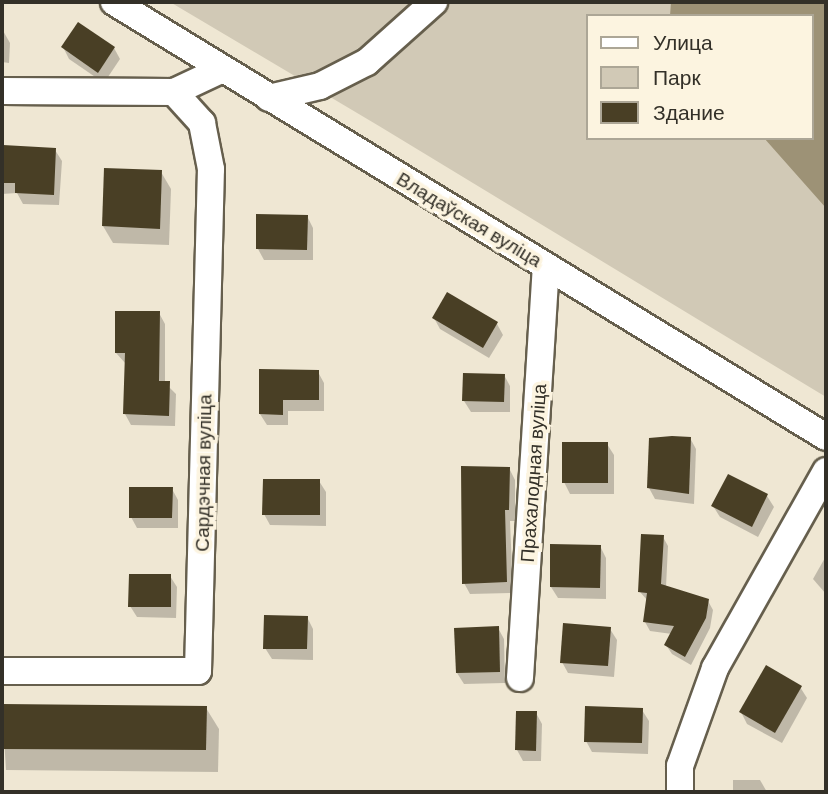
<!DOCTYPE html>
<html>
<head>
<meta charset="utf-8">
<style>
  body { margin:0 }
  #map { position:relative; width:828px; height:794px; overflow:hidden; background:#efe7d3; font-family:"DM Sans",sans-serif }
  div>[style] { position:absolute }
  .green>* { inset:0; background:#d1c9b6 }
  .water>* { inset:0; background:#9d9276 }
  .shadow>* { inset:0; background:#0003 }
  .building>* { inset:0; background:#493f25 }
  .roads { filter:drop-shadow(2px 0 #665f4d) drop-shadow(-2px 0 #665f4d) drop-shadow(0 2px #665f4d) drop-shadow(0 -2px #665f4d) }
  .street>* { height:26px; margin:-13px; padding:0 13px; transform-origin:13px; border-radius:13px; background:#fff }
  span { translate:-50% -50%; white-space:nowrap; text-align:center; line-height:1.15; -webkit-text-stroke:7px #fcf4e0; paint-order:stroke }
  .street-label { font-size:19px; color:#333028 }
  .frame { position:absolute; inset:0; border:4px solid #333028; pointer-events:none }
  .legend { position:absolute; left:586px; top:14px; width:228px; height:126px; box-sizing:border-box; background:#fcf4e0; border:2px solid #aca696; margin:0; padding:9px 12px; list-style:none; font-size:21px; color:#333028 }
  .legend li { display:flex; align-items:center; gap:14px; height:35px }
  .legend b { width:35px; border:2px solid #aca696 }
</style>
</head>
<body>
<div id="map">
  <div class="green">
    <i style="clip-path:polygon(evenodd,170px 2px,826px 2px,826px 397px,379px 126px,170px 2px,588px 16px,812px 16px,812px 138px,588px 138px,588px 16px)"></i>
  </div>
  <div class="water">
    <i style="clip-path:polygon(671px 2px,826px 2px,826px 208px,764px 138px,812px 138px,812px 16px,670px 16px)"></i>
  </div>
  <div class="shadow">
    <i style="clip-path:polygon(2px 29px,10px 43px,9px 63px,2px 62px)"></i>
    <i style="clip-path:polygon(63px 47px,114px 48px,120px 59px,104px 83px,69px 59px)"></i>
    <i style="clip-path:polygon(2px 148px,55px 150px,62px 161px,59px 205px,23px 204px,17px 193px,2px 194px)"></i>
    <i style="clip-path:polygon(161px 172px,171px 189px,169px 245px,113px 243px,103px 226px)"></i>
    <i style="clip-path:polygon(307px 216px,313px 228px,313px 260px,264px 260px,258px 249px)"></i>
    <i style="clip-path:polygon(159px 313px,165px 324px,165px 383px,176px 394px,175px 426px,131px 425px,125px 414px,126px 364px,116px 353px)"></i>
    <i style="clip-path:polygon(434px 318px,497px 324px,503px 335px,489px 358px,440px 329px)"></i>
    <i style="clip-path:polygon(318px 372px,324px 383px,324px 411px,288px 411px,288px 425px,267px 425px,260px 414px)"></i>
    <i style="clip-path:polygon(504px 375px,510px 386px,510px 412px,471px 412px,464px 401px)"></i>
    <i style="clip-path:polygon(690px 438px,696px 449px,694px 504px,655px 499px,649px 488px)"></i>
    <i style="clip-path:polygon(607px 444px,614px 455px,614px 494px,570px 494px,564px 482px)"></i>
    <i style="clip-path:polygon(509px 468px,515px 480px,515px 521px,510px 521px,513px 593px,470px 594px,464px 583px)"></i>
    <i style="clip-path:polygon(319px 481px,326px 492px,326px 526px,270px 525px,264px 514px)"></i>
    <i style="clip-path:polygon(172px 489px,178px 500px,178px 528px,137px 528px,131px 517px)"></i>
    <i style="clip-path:polygon(767px 496px,774px 507px,758px 537px,720px 517px,713px 506px)"></i>
    <i style="clip-path:polygon(663px 537px,668px 546px,666px 587px,708px 601px,713px 610px,710px 628px,691px 665px,672px 654px,666px 645px,672px 634px,650px 631px,645px 622px,648px 601px,640px 592px)"></i>
    <i style="clip-path:polygon(600px 546px,606px 558px,606px 599px,558px 598px,551px 587px)"></i>
    <i style="clip-path:polygon(826px 556px,826px 594px,813px 579px)"></i>
    <i style="clip-path:polygon(170px 576px,177px 587px,176px 618px,137px 617px,130px 606px)"></i>
    <i style="clip-path:polygon(2px 592px,4px 596px,4px 631px,2px 631px)"></i>
    <i style="clip-path:polygon(307px 617px,313px 629px,313px 660px,272px 659px,265px 648px)"></i>
    <i style="clip-path:polygon(498px 628px,504px 639px,505px 683px,464px 684px,457px 673px)"></i>
    <i style="clip-path:polygon(610px 629px,617px 640px,614px 677px,568px 673px,562px 662px)"></i>
    <i style="clip-path:polygon(800px 687px,807px 698px,782px 743px,747px 724px,741px 712px)"></i>
    <i style="clip-path:polygon(2px 706px,206px 708px,219px 729px,218px 772px,6px 770px)"></i>
    <i style="clip-path:polygon(642px 710px,649px 721px,648px 754px,592px 752px,586px 741px)"></i>
    <i style="clip-path:polygon(536px 713px,542px 724px,541px 761px,523px 761px,517px 750px)"></i>
    <i style="clip-path:polygon(733px 780px,760px 780px,767px 792px,733px 792px)"></i>
    <i style="clip-path:polygon(84px 791px,85px 792px,14px 792px)"></i>
  </div>
  <div class="building">
    <i style="clip-path:polygon(78px 22px,115px 47px,98px 73px,61px 47px)"></i>
    <i style="clip-path:polygon(3px 145px,56px 148px,54px 195px,15px 193px,15px 183px,2px 183px)"></i>
    <i style="clip-path:polygon(104px 168px,162px 170px,160px 229px,102px 226px)"></i>
    <i style="clip-path:polygon(256px 214px,308px 215px,307px 250px,256px 249px)"></i>
    <i style="clip-path:polygon(447px 292px,498px 322px,483px 348px,432px 318px)"></i>
    <i style="clip-path:polygon(115px 311px,160px 311px,159px 381px,170px 381px,169px 416px,123px 414px,125px 353px,115px 353px)"></i>
    <i style="clip-path:polygon(259px 369px,319px 370px,319px 400px,283px 400px,283px 415px,259px 414px)"></i>
    <i style="clip-path:polygon(463px 373px,505px 374px,504px 402px,462px 401px)"></i>
    <i style="clip-path:polygon(672px 436px,691px 437px,689px 494px,647px 488px,649px 438px)"></i>
    <i style="clip-path:polygon(562px 442px,608px 442px,608px 483px,562px 483px)"></i>
    <i style="clip-path:polygon(461px 466px,510px 467px,509px 510px,505px 510px,507px 582px,462px 584px)"></i>
    <i style="clip-path:polygon(728px 474px,768px 494px,752px 527px,711px 506px)"></i>
    <i style="clip-path:polygon(263px 479px,320px 479px,320px 515px,262px 515px)"></i>
    <i style="clip-path:polygon(129px 487px,173px 487px,172px 518px,129px 518px)"></i>
    <i style="clip-path:polygon(641px 534px,664px 535px,661px 584px,709px 599px,706px 618px,685px 657px,664px 645px,674px 626px,643px 622px,647px 593px,638px 592px)"></i>
    <i style="clip-path:polygon(550px 544px,601px 545px,600px 588px,550px 587px)"></i>
    <i style="clip-path:polygon(129px 574px,171px 574px,171px 607px,128px 607px)"></i>
    <i style="clip-path:polygon(264px 615px,308px 616px,307px 649px,263px 649px)"></i>
    <i style="clip-path:polygon(563px 623px,611px 627px,608px 666px,560px 663px)"></i>
    <i style="clip-path:polygon(499px 626px,500px 672px,456px 673px,454px 628px)"></i>
    <i style="clip-path:polygon(766px 665px,802px 686px,775px 733px,739px 712px)"></i>
    <i style="clip-path:polygon(2px 704px,207px 706px,206px 750px,2px 749px)"></i>
    <i style="clip-path:polygon(585px 706px,643px 708px,642px 743px,584px 742px)"></i>
    <i style="clip-path:polygon(516px 711px,537px 711px,536px 751px,515px 750px)"></i>
  </div>
  <div class="roads">
    <div class="street">
      <i style="left:114px;top:2px;width:834px;rotate:31.42deg"></i>
      <i style="left:2px;top:91px;width:172px;rotate:0.3deg"></i>
      <i style="left:174px;top:92px;width:54px;rotate:-25.1deg"></i>
      <i style="left:269px;top:98px;width:52px;rotate:-13.2deg"></i>
      <i style="left:320px;top:86px;width:53px;rotate:-27.1deg"></i>
      <i style="left:367px;top:62px;width:90px;rotate:-41.8deg"></i>
      <i style="left:2px;top:671px;width:196px"></i>
      <i style="left:198px;top:671px;width:502px;rotate:-88.52deg"></i>
      <i style="left:211px;top:169px;width:47px;rotate:-101.1deg"></i>
      <i style="left:202px;top:123px;width:42px;rotate:-132.1deg"></i>
      <i style="left:520px;top:678px;width:412px;rotate:-86.4deg"></i>
      <i style="left:680px;top:792px;width:26px;rotate:-90deg"></i>
      <i style="left:680px;top:766px;width:104px;rotate:-70.3deg"></i>
      <i style="left:715px;top:668px;width:226px;rotate:-60.6deg"></i>
    </div>
  </div>
  <div class="street-label">
    <span style="left:469px;top:220px;rotate:31deg">Владаўская вуліца</span>
    <span style="left:204px;top:473px;rotate:-89deg">Сардэчная вуліца</span>
    <span style="left:534px;top:473px;rotate:-86deg">Прахалодная вуліца</span>
  </div>
  <div class="frame"></div>
  <ul class="legend">
  <li><b style="height:9px;background:#fff"></b>Улица</li>
  <li><b style="height:19px;background:#d1c9b6"></b>Парк</li>
  <li><b style="height:19px;background:#493f25"></b>Здание</li>
  </ul>
</div>
</body>
</html>
